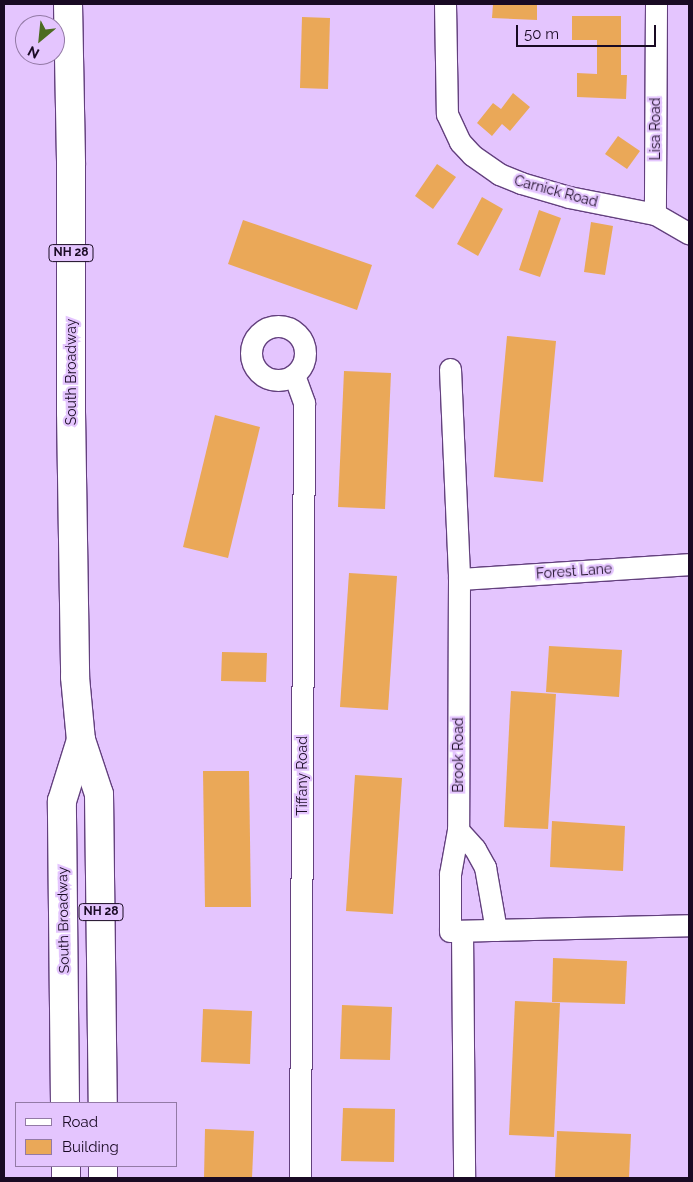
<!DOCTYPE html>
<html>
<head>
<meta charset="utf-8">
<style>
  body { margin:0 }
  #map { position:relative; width:693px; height:1182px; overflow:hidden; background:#e4c5fe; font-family:Raleway,sans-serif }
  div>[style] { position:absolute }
  .building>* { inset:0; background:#eaa858 }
  .roads { filter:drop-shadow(1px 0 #63407e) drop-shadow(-1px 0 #63407e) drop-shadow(0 1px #63407e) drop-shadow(0 -1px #63407e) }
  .street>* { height:21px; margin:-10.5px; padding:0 10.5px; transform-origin:10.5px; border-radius:10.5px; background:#fff }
  .street>.ring { margin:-10.5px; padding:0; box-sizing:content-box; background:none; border:21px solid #fff; border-radius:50% }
  .primary>* { height:28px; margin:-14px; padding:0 14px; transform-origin:14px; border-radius:14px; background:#fff }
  span { translate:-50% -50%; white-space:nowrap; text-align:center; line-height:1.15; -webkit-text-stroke:4.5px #e4c5fe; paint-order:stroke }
  .shield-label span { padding:1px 4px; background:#e4c5fe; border:1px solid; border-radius:4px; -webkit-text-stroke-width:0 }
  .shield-label { font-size:12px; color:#190a23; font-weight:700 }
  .street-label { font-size:14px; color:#190a23 }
  .frame { position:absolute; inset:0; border:5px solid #190a23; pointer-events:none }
  .legend { position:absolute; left:15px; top:1102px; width:162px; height:65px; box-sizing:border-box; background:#e4c5fe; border:1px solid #937aa6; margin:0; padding:6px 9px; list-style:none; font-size:15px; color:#190a23 }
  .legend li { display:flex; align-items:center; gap:10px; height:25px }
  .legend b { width:25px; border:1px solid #937aa6 }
  .north { position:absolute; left:15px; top:15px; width:50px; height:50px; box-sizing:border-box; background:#e4c5fe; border:1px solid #937aa6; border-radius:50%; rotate:208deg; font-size:14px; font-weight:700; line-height:20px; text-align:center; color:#190a23 }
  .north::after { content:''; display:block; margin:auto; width:18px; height:22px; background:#4c6b21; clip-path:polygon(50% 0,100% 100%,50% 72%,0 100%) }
  .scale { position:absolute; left:516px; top:25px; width:140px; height:22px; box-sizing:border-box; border:2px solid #190a23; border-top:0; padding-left:6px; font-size:15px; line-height:18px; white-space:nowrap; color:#190a23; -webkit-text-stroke:4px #e4c5fe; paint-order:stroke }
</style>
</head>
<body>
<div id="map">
  <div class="building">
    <i style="clip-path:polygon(493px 4px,537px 4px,537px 20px,492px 18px)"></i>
    <i style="clip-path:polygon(572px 16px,621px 16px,621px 75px,627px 75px,626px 99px,577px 97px,577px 73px,597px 74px,597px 40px,572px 40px)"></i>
    <i style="clip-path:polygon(302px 17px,330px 18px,328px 89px,300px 88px)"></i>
    <i style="clip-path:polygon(513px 93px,530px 107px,510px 131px,502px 124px,492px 136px,477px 123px,493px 103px,501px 109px)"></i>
    <i style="clip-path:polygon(618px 136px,640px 151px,627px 169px,605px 154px)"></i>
    <i style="clip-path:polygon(437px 164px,456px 177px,433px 209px,415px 196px)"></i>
    <i style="clip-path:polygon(482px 197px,503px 209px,478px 256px,457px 244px)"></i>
    <i style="clip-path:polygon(539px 210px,561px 218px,540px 277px,519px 270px)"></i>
    <i style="clip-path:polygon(243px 220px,372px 265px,357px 310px,228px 264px)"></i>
    <i style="clip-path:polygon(591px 222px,613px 226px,605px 275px,584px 272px)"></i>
    <i style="clip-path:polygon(507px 336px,556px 341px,543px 482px,494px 477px)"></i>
    <i style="clip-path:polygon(344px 371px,391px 373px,385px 509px,338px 507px)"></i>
    <i style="clip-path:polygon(215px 415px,260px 427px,228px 558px,183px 547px)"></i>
    <i style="clip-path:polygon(349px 573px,397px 576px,388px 710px,340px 707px)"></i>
    <i style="clip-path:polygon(549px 646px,622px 650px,619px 697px,546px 692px)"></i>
    <i style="clip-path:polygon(222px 652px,267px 653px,266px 682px,221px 681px)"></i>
    <i style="clip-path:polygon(511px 691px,556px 694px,548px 829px,504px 827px)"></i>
    <i style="clip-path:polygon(203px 771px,249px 771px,251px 907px,205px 907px)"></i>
    <i style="clip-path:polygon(355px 775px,402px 778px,393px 914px,346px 911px)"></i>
    <i style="clip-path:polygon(552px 821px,625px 826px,623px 871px,550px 867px)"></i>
    <i style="clip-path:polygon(553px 958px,627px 961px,625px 1004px,552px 1002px)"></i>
    <i style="clip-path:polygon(515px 1001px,560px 1003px,554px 1137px,509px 1135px)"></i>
    <i style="clip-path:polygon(342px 1005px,392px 1007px,390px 1060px,340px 1059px)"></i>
    <i style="clip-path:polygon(203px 1009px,252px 1011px,250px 1064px,201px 1062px)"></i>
    <i style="clip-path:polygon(343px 1108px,395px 1109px,394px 1162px,341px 1161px)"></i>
    <i style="clip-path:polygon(205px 1129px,254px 1131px,252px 1178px,204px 1178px)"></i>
    <i style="clip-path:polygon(557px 1131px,631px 1134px,629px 1178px,555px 1177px)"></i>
  </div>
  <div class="roads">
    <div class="street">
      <i style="left:445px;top:4px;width:110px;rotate:89deg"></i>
      <i style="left:447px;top:114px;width:31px;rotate:65deg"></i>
      <i style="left:460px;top:142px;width:18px;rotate:47deg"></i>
      <i style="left:472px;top:155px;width:33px;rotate:35deg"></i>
      <i style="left:499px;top:174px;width:24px;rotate:22deg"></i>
      <i style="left:521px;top:183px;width:50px;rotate:16.3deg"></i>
      <i style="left:569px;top:197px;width:88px;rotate:11.2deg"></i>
      <i style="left:656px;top:4px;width:210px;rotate:90.3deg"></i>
      <i style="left:655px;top:214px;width:39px;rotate:30deg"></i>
      <i class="ring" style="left:251px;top:326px;width:33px;height:33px"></i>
      <i style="left:450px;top:369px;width:210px;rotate:87.5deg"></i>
      <i style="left:459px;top:579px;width:251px;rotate:90.2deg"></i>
      <i style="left:458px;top:830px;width:45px;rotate:100.3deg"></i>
      <i style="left:450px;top:874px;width:57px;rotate:90deg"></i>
      <i style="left:450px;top:931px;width:239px;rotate:-1.4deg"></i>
      <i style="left:294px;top:375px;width:30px;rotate:70deg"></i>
      <i style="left:304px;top:403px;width:775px;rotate:90.3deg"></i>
      <i style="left:459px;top:579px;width:230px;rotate:-3.7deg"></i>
      <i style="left:458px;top:830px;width:25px;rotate:48deg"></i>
      <i style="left:475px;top:849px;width:21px;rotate:61deg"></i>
      <i style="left:485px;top:867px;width:64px;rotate:80.1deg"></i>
      <i style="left:462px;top:931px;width:247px;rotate:89.5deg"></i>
    </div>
    <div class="primary">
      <i style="left:68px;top:4px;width:161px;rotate:88.9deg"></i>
      <i style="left:71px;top:165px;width:247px;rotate:90deg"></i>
      <i style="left:71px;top:412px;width:265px;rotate:89.1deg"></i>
      <i style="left:75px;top:677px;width:63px;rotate:84.6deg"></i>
      <i style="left:81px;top:740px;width:57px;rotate:71.6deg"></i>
      <i style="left:99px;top:794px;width:309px;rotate:89.3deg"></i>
      <i style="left:65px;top:1103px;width:302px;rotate:-90.6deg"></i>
      <i style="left:62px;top:801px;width:64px;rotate:-72.7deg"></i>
      <i style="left:66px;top:1166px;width:12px;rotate:90deg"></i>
      <i style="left:103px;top:1166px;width:12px;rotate:90deg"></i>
    </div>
  </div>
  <div class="shield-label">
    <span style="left:71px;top:253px">NH 28</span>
    <span style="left:101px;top:912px">NH 28</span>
  </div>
  <div class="street-label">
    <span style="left:655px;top:129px;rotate:-90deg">Lisa Road</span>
    <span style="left:556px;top:191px;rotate:15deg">Carnick Road</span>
    <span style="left:71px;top:372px;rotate:-90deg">South Broadway</span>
    <span style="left:574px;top:571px;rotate:-4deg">Forest Lane</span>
    <span style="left:458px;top:755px;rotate:-90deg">Brook Road</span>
    <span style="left:302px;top:776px;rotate:-90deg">Tiffany Road</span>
    <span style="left:63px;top:920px;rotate:-91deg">South Broadway</span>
  </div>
  <div class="frame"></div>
  <ul class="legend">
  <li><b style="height:6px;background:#fff"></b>Road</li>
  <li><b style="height:14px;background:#eaa858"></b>Building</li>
  </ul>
  <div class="north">N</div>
  <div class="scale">50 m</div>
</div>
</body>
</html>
